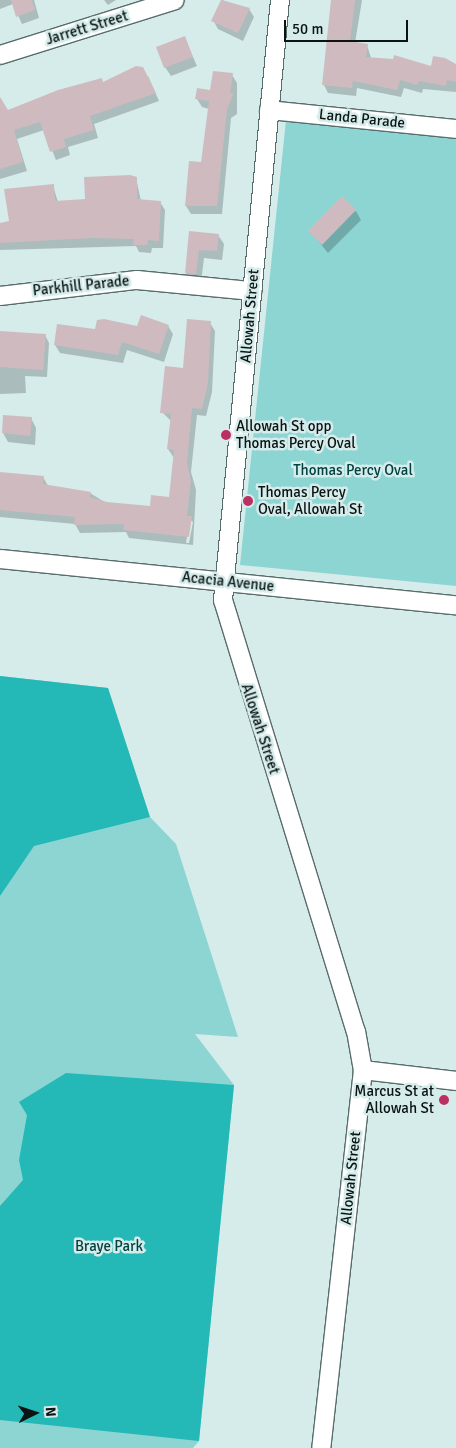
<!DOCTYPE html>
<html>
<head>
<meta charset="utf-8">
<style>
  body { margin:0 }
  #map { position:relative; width:456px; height:1448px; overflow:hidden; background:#d5eceb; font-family:Signika,sans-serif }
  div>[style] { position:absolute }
  .green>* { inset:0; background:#8cd5d3 }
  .forest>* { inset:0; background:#24b9b7 }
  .shadow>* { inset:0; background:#0003 }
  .building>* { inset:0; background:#cfbbbf }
  .roads { filter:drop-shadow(1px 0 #586c6b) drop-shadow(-1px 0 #586c6b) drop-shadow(0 1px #586c6b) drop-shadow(0 -1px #586c6b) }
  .minor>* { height:18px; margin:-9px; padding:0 9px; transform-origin:9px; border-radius:9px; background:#fff }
  .dots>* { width:14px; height:14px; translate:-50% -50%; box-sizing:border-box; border:2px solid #d5eceb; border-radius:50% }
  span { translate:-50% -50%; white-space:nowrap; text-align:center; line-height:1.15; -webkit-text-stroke:5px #d5eceb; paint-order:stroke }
  .street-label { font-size:15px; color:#0b1313 }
  .poi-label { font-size:15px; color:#0b1313 }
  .left { translate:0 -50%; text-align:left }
  .right { translate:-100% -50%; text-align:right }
  .park-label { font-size:15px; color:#004141 }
  .north { position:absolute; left:10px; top:1388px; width:50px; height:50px; -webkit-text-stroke:4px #d5eceb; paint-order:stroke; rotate:86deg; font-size:14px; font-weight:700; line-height:20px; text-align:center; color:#0b1313 }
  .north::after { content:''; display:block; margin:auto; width:18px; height:22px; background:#0b1313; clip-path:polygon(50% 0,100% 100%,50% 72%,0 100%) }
  .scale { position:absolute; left:284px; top:20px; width:124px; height:22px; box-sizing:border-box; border:2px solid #0b1313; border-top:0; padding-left:6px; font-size:15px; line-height:18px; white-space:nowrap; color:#0b1313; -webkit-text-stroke:4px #d5eceb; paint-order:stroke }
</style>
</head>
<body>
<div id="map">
  <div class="green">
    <i style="clip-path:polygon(286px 120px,456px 137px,456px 586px,240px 565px)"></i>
    <i style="clip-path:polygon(0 676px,108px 688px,150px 817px,176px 844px,238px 1037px,195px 1034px,234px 1085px,199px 1441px,193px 1448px,0 1448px)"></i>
  </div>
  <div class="forest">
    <i style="clip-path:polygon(0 676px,108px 688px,150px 817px,34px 846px,0 896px)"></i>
    <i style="clip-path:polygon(66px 1073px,234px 1085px,199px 1441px,0 1420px,0 1206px,23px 1180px,19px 1160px,27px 1115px,19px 1102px)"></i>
  </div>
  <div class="shadow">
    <i style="clip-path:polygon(0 0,34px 0,39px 18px,22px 24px,13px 4px,0 9px)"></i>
    <i style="clip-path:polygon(104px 0,116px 0,108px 5px)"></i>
    <i style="clip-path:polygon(222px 0,249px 9px,254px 17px,243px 41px,218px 29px,213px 20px)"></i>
    <i style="clip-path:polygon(333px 0,362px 0,355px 43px,367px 45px,371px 58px,432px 68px,456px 65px,456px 92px,423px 89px,422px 93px,404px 88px,401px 97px,357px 88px,356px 96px,328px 93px,324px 85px)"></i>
    <i style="clip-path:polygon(184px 37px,197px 66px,171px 76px,165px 67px)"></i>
    <i style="clip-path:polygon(232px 75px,237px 83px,237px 114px,231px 118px,222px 214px,191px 214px,186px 206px,202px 164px,209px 109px,202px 107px,197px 99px)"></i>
    <i style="clip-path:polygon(148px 76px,159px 101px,94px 124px,98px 138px,68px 147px,70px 155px,56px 160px,44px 130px,17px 139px,27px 171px,0 179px,0 113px,59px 92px)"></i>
    <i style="clip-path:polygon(136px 178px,141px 201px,160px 202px,165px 210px,163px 248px,152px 248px,151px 253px,139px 252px,136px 246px,0 250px,0 224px,10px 222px,53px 186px,58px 202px,86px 200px)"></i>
    <i style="clip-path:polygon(356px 211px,361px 220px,328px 253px,310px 231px)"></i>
    <i style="clip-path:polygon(190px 232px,218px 235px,224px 244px,222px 260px,204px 258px,201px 283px,192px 282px,186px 273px)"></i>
    <i style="clip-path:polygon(evenodd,210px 323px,215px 331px,212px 392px,206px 416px,197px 415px,191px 472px,196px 490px,193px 545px,129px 538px,126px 532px,80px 533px,75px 524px,0 517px,0 488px,43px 477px,48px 486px,90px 493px,106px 503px,151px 508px,170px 498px,174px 458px,168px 449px,171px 421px,162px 412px,210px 323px,190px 520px,193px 522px,189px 543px,186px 543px,190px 520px)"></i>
    <i style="clip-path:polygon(168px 326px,173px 334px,164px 362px,127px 350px,123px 363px,60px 353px,55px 345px,96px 330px)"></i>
    <i style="clip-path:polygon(0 333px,45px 335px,49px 343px,47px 377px,25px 376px,26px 393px,0 394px)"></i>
    <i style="clip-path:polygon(31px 418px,36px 428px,35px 445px,8px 442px,3px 433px)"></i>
  </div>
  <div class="building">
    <i style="clip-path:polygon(11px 0,32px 0,35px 10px,16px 17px)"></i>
    <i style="clip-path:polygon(221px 0,250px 8px,238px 33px,211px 21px)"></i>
    <i style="clip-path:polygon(331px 0,355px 0,350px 41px,368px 44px,366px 57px,393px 59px,394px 55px,431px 66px,433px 56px,445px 58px,456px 64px,456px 82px,447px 80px,446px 86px,419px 81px,417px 85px,400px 80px,397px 90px,353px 81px,352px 88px,322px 85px)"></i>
    <i style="clip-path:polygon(185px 36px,193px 57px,164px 68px,156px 47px)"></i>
    <i style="clip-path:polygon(136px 66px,143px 67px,156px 93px,90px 116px,94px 130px,64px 139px,66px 147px,50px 152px,40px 122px,14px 130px,23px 162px,0 169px,0 97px,8px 110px,58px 90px,102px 78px,103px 82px)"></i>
    <i style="clip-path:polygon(213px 71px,233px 73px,230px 93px,234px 93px,227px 109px,217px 206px,185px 206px,189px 161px,201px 162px,209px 101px,195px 99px,197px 88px,210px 90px)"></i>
    <i style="clip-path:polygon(130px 175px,137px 177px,137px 199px,161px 201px,159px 241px,148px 240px,147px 245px,133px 245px,134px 239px,92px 238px,0 243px,0 223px,9px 221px,4px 189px,54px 184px,55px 201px,85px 199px,84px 177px)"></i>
    <i style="clip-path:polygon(342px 196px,356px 210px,322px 245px,308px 231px)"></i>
    <i style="clip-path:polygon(189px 231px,219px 234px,217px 251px,199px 250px,196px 274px,185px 273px)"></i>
    <i style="clip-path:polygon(141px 315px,169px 325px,159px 354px,122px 342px,118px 355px,54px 345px,57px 324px,95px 329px,97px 320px,104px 319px,137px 326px)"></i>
    <i style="clip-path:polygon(187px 319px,211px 321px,208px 383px,202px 409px,192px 408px,187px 463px,191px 481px,187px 516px,192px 516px,189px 537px,123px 530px,124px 524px,74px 525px,75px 517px,0 510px,0 472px,44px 476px,43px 484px,91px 492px,90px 497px,107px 502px,150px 506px,151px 495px,169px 497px,174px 450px,167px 449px,171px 414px,160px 413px,165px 366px,183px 368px)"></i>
    <i style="clip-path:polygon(0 331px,46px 334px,43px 370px,0 367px)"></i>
    <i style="clip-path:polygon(3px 415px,32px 417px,30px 436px,2px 433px)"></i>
  </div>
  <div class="roads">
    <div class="minor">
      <i style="left:280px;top:0;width:603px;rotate:95.43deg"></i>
      <i style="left:223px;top:600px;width:451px;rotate:72.9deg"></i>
      <i style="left:356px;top:1031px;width:40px;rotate:80deg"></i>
      <i style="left:363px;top:1070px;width:380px;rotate:96.3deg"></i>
      <i style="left:0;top:55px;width:183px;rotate:-17.4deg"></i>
      <i style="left:269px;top:110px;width:188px;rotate:5.8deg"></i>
      <i style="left:0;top:296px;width:138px;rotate:-6.7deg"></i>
      <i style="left:137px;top:280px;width:116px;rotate:5.5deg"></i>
      <i style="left:0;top:559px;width:458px;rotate:5.8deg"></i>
      <i style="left:363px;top:1070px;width:94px;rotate:6.7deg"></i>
    </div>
  </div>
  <div class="dots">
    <i style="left:226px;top:435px;background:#bc2f61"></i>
    <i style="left:248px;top:501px;background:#bc2f61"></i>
    <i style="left:444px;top:1100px;background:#bc2f61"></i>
  </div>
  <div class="street-label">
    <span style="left:87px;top:28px;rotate:-17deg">Jarrett Street</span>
    <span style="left:362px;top:119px;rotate:6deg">Landa Parade</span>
    <span style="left:81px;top:286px;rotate:-6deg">Parkhill Parade</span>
    <span style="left:250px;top:316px;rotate:-85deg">Allowah Street</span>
    <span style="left:228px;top:582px;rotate:6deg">Acacia Avenue</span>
    <span style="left:260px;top:729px;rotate:72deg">Allowah Street</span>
    <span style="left:351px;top:1178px;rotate:-84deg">Allowah Street</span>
  </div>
  <div class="poi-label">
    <span class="left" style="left:236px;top:435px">Allowah St opp<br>Thomas Percy Oval</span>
    <span class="left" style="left:258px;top:501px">Thomas Percy<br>Oval, Allowah St</span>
    <span class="right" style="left:434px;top:1100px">Marcus St at<br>Allowah St</span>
  </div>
  <div class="park-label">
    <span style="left:353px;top:471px">Thomas Percy Oval</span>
    <span style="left:109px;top:1247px">Braye Park</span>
  </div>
  <div class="north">N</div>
  <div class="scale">50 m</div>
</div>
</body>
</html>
